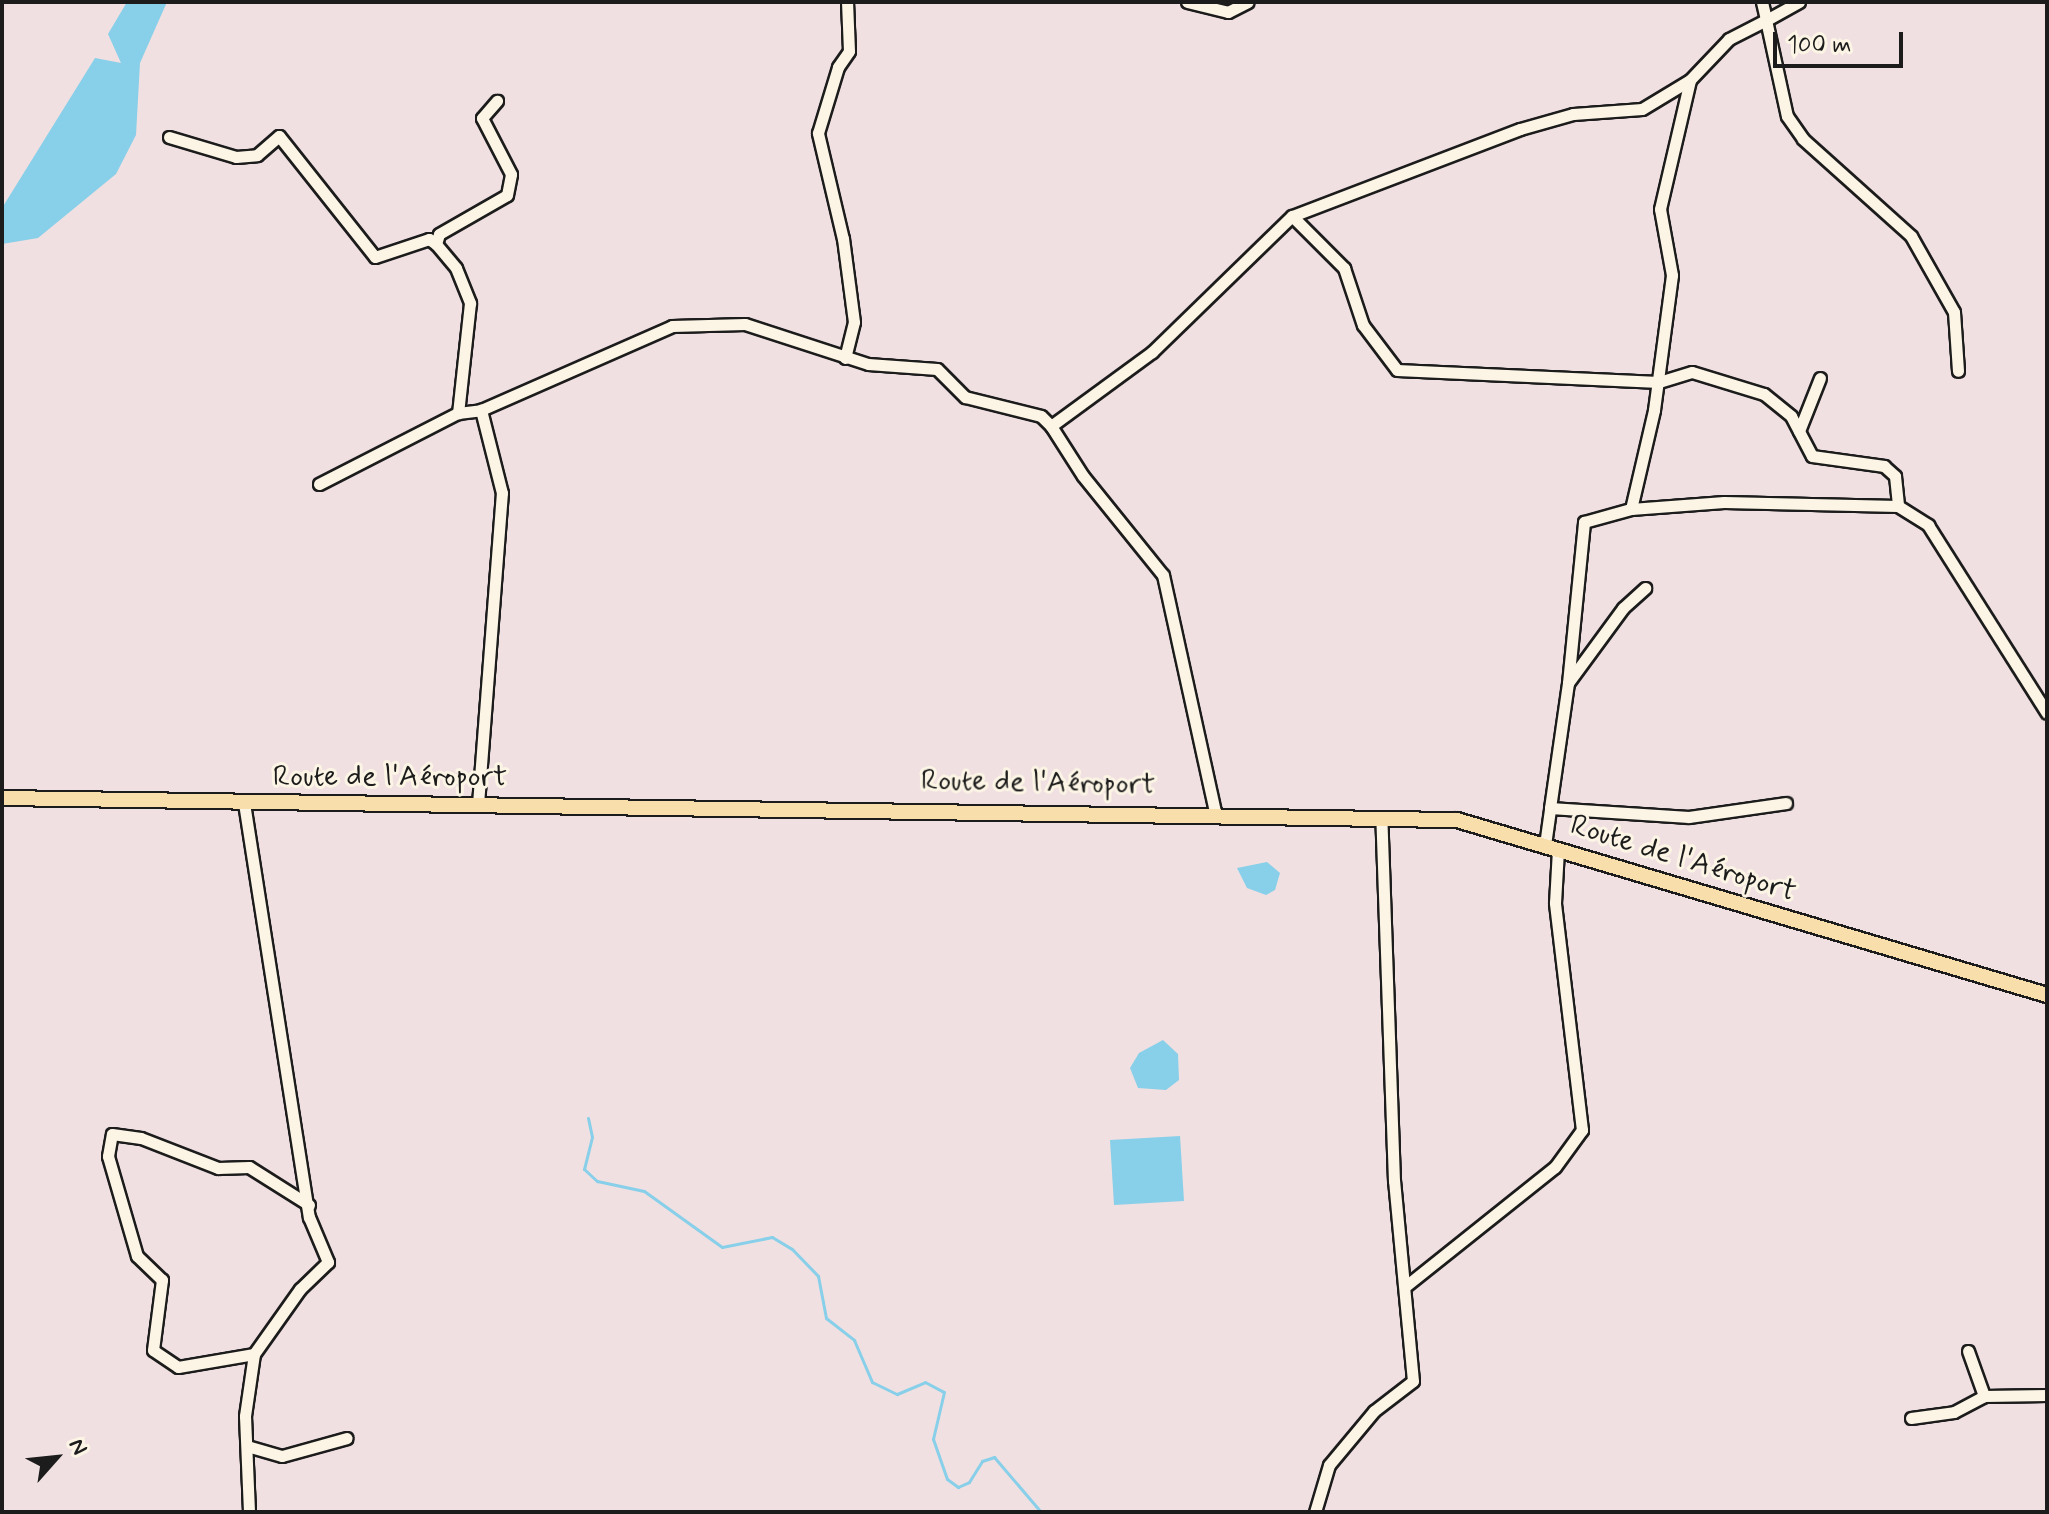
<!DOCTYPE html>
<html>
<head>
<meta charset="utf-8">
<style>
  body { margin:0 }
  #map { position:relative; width:2049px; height:1514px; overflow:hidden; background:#f0e0e1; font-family:Mynerve,sans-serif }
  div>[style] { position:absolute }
  .water>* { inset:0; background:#88cfe9 }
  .stream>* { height:3px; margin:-1.5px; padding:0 1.5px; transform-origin:1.5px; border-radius:1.5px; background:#88cfe9 }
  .roads { filter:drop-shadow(2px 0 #1c1c1c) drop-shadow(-2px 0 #1c1c1c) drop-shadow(0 2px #1c1c1c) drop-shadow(0 -2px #1c1c1c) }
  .minor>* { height:11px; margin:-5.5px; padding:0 5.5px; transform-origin:5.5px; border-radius:5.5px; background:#fcf5e5 }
  .major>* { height:14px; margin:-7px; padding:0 7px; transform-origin:7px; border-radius:7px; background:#f8deab }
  span { translate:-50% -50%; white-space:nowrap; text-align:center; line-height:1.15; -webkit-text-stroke:6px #fcf5e5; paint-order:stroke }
  .street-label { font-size:30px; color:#1c1c1c }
  .frame { position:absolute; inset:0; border:4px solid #1c1c1c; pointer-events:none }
  .north { position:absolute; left:16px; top:1418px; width:80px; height:80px; -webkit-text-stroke:6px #fcf5e5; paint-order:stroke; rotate:63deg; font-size:22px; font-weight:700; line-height:32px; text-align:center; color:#1c1c1c }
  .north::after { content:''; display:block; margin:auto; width:28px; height:36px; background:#1c1c1c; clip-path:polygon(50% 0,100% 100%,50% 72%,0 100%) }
  .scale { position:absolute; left:1773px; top:32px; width:130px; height:36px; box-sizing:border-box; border:4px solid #1c1c1c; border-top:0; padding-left:10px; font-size:24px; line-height:28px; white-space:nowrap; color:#1c1c1c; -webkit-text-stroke:6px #fcf5e5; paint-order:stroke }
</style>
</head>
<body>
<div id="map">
  <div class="water">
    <i style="clip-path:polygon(127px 2px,167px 2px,140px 63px,136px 135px,116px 174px,38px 238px,2px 244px,2px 208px,95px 58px,121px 63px,108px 34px)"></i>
    <i style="clip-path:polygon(1267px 862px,1280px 873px,1275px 890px,1266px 895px,1247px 888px,1237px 868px)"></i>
    <i style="clip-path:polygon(1163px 1040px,1178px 1054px,1179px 1080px,1166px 1090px,1138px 1088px,1130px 1068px,1139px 1053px)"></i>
    <i style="clip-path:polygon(1180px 1136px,1184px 1201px,1114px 1205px,1110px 1140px)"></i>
  </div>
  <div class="stream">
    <i style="left:588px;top:1118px;width:19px;rotate:78deg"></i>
    <i style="left:592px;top:1137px;width:33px;rotate:104deg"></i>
    <i style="left:584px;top:1169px;width:18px;rotate:43deg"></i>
    <i style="left:597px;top:1181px;width:48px;rotate:12deg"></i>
    <i style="left:644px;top:1191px;width:96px;rotate:35.7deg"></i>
    <i style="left:722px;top:1247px;width:51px;rotate:-11.3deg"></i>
    <i style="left:772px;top:1237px;width:23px;rotate:31deg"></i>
    <i style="left:792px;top:1249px;width:37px;rotate:46deg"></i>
    <i style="left:818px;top:1276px;width:43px;rotate:79.2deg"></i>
    <i style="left:826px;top:1318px;width:36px;rotate:38deg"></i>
    <i style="left:854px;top:1340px;width:46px;rotate:66.8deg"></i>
    <i style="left:872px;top:1382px;width:28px;rotate:26deg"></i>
    <i style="left:897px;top:1394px;width:30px;rotate:-23deg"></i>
    <i style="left:925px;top:1382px;width:21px;rotate:28deg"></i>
    <i style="left:944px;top:1392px;width:48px;rotate:103.2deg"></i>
    <i style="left:933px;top:1439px;width:42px;rotate:70.7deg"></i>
    <i style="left:947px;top:1479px;width:14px;rotate:36deg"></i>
    <i style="left:958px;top:1487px;width:12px;rotate:-24deg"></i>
    <i style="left:969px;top:1482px;width:25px;rotate:-58deg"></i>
    <i style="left:982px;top:1461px;width:13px;rotate:-18deg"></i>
    <i style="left:994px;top:1457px;width:72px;rotate:49.5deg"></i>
  </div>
  <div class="roads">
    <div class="minor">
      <i style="left:1187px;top:2px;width:42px;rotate:13.7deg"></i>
      <i style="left:1228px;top:12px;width:22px;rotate:-27deg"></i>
      <i style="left:1762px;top:2px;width:18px;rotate:77deg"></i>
      <i style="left:1766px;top:20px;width:42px;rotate:152.8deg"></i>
      <i style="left:1729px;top:39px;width:57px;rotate:133.6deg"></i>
      <i style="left:1690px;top:80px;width:56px;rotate:148.9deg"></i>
      <i style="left:1642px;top:109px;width:69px;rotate:175.9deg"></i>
      <i style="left:1573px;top:114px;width:55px;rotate:164.2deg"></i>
      <i style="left:1520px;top:129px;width:244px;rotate:159.1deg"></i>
      <i style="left:1292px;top:216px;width:74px;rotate:45deg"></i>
      <i style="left:1344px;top:268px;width:60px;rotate:71.6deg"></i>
      <i style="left:1363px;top:325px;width:56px;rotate:52.9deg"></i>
      <i style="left:1397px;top:370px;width:262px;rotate:2.6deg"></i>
      <i style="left:1659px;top:382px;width:34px;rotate:-17deg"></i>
      <i style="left:1692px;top:372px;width:75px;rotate:17deg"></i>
      <i style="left:1764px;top:394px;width:35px;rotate:39deg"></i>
      <i style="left:1791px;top:416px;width:45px;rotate:62.3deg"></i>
      <i style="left:1812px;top:456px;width:73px;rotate:7.9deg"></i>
      <i style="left:1884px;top:466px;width:15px;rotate:42deg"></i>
      <i style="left:1895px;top:476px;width:30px;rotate:84deg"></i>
      <i style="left:1898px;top:506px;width:36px;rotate:32deg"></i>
      <i style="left:1928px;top:525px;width:222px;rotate:57.7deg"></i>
      <i style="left:1799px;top:2px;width:38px;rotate:151deg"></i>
      <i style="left:1766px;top:20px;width:98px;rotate:77.7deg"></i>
      <i style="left:1787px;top:116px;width:28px;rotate:55deg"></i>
      <i style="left:1803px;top:139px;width:145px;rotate:41.9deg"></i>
      <i style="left:1911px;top:236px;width:87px;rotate:60.5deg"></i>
      <i style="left:1954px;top:312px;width:59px;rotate:86.1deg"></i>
      <i style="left:169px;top:137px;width:70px;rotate:16.6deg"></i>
      <i style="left:236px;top:157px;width:21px;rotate:-5deg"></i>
      <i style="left:257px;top:155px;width:29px;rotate:-41deg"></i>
      <i style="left:279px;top:136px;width:154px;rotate:51.6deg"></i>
      <i style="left:375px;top:257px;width:57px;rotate:-18.4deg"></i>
      <i style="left:429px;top:239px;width:9px;rotate:36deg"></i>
      <i style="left:436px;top:244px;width:31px;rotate:50deg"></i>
      <i style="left:456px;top:268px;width:38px;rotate:68deg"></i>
      <i style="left:470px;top:303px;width:111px;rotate:96.2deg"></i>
      <i style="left:436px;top:244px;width:10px;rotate:-73deg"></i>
      <i style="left:439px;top:234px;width:78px;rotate:-29.8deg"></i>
      <i style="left:507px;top:195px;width:21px;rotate:-79deg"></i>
      <i style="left:511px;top:174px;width:63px;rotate:-117.4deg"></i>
      <i style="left:482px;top:118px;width:23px;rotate:-49deg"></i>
      <i style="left:845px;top:358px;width:37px;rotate:-76deg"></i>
      <i style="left:854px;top:322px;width:84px;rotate:-97.5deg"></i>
      <i style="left:843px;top:239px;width:109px;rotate:-103.3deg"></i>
      <i style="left:818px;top:133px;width:69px;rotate:-73.1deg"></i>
      <i style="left:838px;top:67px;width:19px;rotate:-55deg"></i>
      <i style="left:849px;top:51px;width:49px;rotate:-92.3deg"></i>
      <i style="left:1051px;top:426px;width:125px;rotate:-36.2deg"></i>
      <i style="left:1152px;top:352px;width:195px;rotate:-44.2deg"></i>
      <i style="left:1799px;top:431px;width:57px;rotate:-68.4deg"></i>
      <i style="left:319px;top:484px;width:156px;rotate:-27.1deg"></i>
      <i style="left:458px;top:413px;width:23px;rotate:-7deg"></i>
      <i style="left:1631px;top:509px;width:93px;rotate:-4.3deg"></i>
      <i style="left:1724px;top:502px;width:174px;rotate:1.3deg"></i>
      <i style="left:1568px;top:683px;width:162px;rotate:-84.3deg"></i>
      <i style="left:1584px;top:522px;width:49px;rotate:-15.5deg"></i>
      <i style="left:1631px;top:509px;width:102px;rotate:-76.9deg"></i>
      <i style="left:1654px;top:410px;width:136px;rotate:-82.4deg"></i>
      <i style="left:1672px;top:275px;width:67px;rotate:-100.3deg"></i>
      <i style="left:1660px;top:209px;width:132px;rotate:-76.9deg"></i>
      <i style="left:244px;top:803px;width:419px;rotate:81.1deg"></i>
      <i style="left:309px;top:1217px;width:49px;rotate:67.1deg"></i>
      <i style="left:328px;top:1262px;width:39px;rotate:136deg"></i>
      <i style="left:300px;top:1289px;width:80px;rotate:125.3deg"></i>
      <i style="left:254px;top:1354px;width:63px;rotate:98.3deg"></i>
      <i style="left:245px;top:1416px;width:96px;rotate:87.6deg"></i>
      <i style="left:478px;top:804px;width:312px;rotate:-85.6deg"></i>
      <i style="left:502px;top:493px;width:86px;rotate:-104.2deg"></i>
      <i style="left:481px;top:410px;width:209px;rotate:-23.7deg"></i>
      <i style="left:672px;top:326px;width:73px;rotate:-1.6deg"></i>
      <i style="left:745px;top:324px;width:129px;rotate:18deg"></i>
      <i style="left:868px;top:364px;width:69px;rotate:4.1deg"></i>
      <i style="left:937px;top:369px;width:40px;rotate:45deg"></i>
      <i style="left:965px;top:397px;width:78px;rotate:14deg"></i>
      <i style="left:1041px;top:416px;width:14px;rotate:45deg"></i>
      <i style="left:1051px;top:426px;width:59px;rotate:57.4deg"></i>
      <i style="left:1083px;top:476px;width:127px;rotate:51.1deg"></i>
      <i style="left:1163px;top:575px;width:243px;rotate:77.6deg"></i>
      <i style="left:1550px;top:808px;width:126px;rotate:-81.8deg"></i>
      <i style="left:1568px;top:683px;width:93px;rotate:-53.7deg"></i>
      <i style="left:1623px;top:608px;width:30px;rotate:-42deg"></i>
      <i style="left:1545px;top:845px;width:37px;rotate:-82deg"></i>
      <i style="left:1550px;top:808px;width:139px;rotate:3.7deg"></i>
      <i style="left:1689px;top:817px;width:98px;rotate:-8.2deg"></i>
      <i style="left:1407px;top:1285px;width:189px;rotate:-38.6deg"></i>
      <i style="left:1555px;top:1167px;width:46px;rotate:-53.9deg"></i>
      <i style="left:1582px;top:1130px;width:229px;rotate:-96.8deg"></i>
      <i style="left:1555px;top:903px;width:54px;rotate:-86.8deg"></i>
      <i style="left:1968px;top:1351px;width:48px;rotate:70.4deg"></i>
      <i style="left:1984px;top:1396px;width:63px;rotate:-0.9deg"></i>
      <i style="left:254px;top:1354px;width:77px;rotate:170.3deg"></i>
      <i style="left:178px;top:1367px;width:30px;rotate:-146deg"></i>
      <i style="left:153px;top:1350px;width:71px;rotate:-82.7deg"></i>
      <i style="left:162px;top:1280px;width:35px;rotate:-136deg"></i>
      <i style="left:137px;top:1256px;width:104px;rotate:-106.2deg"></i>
      <i style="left:108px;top:1156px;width:22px;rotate:-80deg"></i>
      <i style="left:112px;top:1134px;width:29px;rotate:8deg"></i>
      <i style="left:141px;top:1138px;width:83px;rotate:21.3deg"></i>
      <i style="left:218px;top:1168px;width:31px;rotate:-2deg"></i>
      <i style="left:249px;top:1167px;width:71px;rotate:32.3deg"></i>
      <i style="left:1911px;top:1418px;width:43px;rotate:-7.9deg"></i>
      <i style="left:1954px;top:1412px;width:34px;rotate:-28deg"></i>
      <i style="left:247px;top:1446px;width:36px;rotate:16deg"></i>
      <i style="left:282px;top:1456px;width:67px;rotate:-15.5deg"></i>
      <i style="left:1315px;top:1512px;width:49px;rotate:-73.4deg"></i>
      <i style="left:1329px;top:1465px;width:70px;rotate:-50.2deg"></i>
      <i style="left:1374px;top:1411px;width:49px;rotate:-37.6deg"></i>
      <i style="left:1413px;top:1381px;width:201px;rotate:-95.4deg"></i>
      <i style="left:1394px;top:1181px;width:364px;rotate:-92deg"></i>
    </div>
    <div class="major">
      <i style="left:2px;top:798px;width:1455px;rotate:0.87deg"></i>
      <i style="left:1457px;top:820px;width:615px;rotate:16.52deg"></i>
    </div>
  </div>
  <div class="street-label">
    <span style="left:390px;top:777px">Route de l'Aéroport</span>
    <span style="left:1038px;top:783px;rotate:1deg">Route de l'Aéroport</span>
    <span style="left:1683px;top:859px;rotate:17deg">Route de l'Aéroport</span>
  </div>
  <div class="frame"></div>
  <div class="north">N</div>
  <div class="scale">100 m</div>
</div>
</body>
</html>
